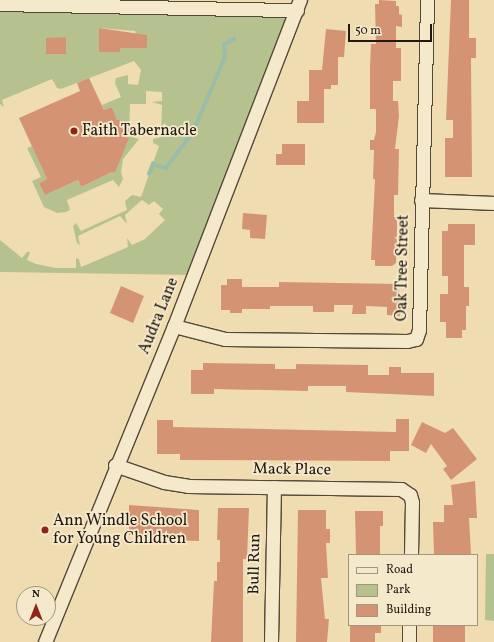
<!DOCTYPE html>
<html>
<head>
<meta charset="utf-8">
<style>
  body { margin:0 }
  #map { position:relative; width:494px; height:642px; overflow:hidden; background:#efddb1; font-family:Vollkorn,serif }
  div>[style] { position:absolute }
  .green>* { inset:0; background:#b5c28f }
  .stream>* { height:3.5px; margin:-1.75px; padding:0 1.75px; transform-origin:1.75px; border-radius:1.75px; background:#9abda7 }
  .building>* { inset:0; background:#d49474 }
  .roads { filter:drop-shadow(1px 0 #544938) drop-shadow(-1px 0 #544938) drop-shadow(0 1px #544938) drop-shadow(0 -1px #544938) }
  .minor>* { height:13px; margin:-6.5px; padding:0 6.5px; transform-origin:6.5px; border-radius:6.5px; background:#f5e9cc }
  .dots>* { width:11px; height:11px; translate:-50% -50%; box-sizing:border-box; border:2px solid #f5e9cc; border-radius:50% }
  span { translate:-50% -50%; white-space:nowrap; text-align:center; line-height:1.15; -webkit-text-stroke:3.5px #f5e9cc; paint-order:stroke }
  .poi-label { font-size:16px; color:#211810 }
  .left { translate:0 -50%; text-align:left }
  .street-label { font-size:16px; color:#211810 }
  .legend { position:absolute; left:348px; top:554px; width:130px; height:72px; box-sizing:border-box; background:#f5e9cc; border:1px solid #a09581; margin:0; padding:5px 7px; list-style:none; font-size:12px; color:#211810 }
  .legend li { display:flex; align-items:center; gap:8px; height:20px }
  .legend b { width:20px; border:1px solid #a09581 }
  .north { position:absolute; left:16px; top:586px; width:40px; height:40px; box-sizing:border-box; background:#f5e9cc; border:1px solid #a09581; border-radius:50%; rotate:0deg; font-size:11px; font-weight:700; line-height:16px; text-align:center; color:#211810 }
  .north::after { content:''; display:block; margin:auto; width:14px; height:18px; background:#8f2418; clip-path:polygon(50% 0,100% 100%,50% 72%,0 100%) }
  .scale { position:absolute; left:348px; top:24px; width:84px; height:18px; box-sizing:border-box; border:2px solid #211810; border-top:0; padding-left:5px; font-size:12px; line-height:14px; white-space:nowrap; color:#211810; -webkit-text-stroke:3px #f5e9cc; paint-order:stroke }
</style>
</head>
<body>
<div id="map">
  <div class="green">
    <i style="clip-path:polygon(evenodd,0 4px,297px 10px,193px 275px,0 272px,0 240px,22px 258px,27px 252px,30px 252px,27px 260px,36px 264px,56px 268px,76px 268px,76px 258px,79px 259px,81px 267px,86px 265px,128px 247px,127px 238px,132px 245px,145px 239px,165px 220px,159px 214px,163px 209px,154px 201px,149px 205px,142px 200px,125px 215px,127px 224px,120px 216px,78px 236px,80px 245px,77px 243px,73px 226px,76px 223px,81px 231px,127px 210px,125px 201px,132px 195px,141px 197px,159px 146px,153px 143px,153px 139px,161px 137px,162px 105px,152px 102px,162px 101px,162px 92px,146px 91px,146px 104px,130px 104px,129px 136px,139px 139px,123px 159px,121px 172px,123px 179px,119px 187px,113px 180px,67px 200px,70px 210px,66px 212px,57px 213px,44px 207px,32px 181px,41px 177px,27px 148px,32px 146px,47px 179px,39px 183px,45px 195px,78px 180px,81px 187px,112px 172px,115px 173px,128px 138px,125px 137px,120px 120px,117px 120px,112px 107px,104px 110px,102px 105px,121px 97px,115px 83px,116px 78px,128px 75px,128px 84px,138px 85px,141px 70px,134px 61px,61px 89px,57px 88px,52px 79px,2px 100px,4px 107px,0 104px,0 4px,99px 28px,135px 31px,136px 35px,146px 35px,147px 47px,120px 48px,120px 52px,99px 52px,99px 28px,0 4px,46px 38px,66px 38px,66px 54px,47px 54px,46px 38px)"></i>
    <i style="clip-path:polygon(486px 554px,494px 554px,494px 621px,485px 620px)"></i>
  </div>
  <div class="stream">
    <i style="left:149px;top:174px;width:11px;rotate:-68deg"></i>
    <i style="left:153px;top:164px;width:14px;rotate:17deg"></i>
    <i style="left:166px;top:168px;width:45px;rotate:-53.1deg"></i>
    <i style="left:193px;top:132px;width:82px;rotate:-66.9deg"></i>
    <i style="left:225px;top:57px;width:12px;rotate:-95deg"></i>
    <i style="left:224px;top:45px;width:12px;rotate:-31deg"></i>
  </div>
  <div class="building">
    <i style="clip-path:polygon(379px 0,396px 1px,396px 6px,399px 6px,399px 14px,402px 15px,402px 27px,396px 26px,396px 48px,401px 48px,401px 81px,393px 81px,393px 101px,398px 101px,399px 116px,395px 149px,399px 149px,398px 195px,394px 195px,394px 217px,397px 218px,397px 229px,396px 263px,392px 266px,375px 266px,375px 260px,371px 260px,375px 179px,373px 179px,374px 150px,370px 150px,370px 140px,374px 140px,376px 132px,376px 109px,370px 109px,370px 66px,371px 44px,376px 44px,375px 4px,379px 4px)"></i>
    <i style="clip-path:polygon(451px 0,469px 0,469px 38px,476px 38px,476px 58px,471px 58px,472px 177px,445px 177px,445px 138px,453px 138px,453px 120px,446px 120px)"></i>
    <i style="clip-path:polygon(99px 28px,147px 35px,147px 48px,120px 48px,120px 52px,99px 52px)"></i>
    <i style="clip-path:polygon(326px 29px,346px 31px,344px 57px,338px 57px,338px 85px,331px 85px,331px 89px,324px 89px,324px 123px,297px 123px,297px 101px,309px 101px,309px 70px,322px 70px)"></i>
    <i style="clip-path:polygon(66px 37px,66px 54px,46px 54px,46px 38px)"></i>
    <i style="clip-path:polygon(89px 78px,104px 110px,112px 107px,117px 120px,120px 120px,125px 137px,129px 138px,115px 173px,112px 172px,81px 187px,78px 180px,45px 195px,39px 183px,47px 179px,19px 118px,80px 91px,77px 83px)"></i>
    <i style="clip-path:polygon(282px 144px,305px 144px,305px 165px,276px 165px,276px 154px,282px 154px)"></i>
    <i style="clip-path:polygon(243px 213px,267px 215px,265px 239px,250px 238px,250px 230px,242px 229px)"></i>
    <i style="clip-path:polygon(448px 224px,475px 224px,475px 245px,464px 245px,464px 287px,469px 287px,469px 306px,466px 306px,466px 330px,462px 330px,462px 338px,446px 338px,446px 322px,440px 322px,440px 294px,448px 294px,448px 276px,442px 276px,442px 231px,448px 231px)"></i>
    <i style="clip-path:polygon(227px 279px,242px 279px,242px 287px,279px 287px,279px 282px,399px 284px,400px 316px,387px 315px,387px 307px,366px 306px,366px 314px,352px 314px,353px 305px,334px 305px,334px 312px,313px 312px,313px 306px,270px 306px,270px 309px,242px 309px,242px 313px,230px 313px,230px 310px,221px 310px,221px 285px,227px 285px)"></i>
    <i style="clip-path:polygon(121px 286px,144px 296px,133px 323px,110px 313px)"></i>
    <i style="clip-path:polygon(203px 363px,275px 364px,275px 369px,296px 369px,296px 364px,368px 365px,368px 375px,389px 375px,389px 367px,401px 367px,401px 373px,434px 373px,434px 396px,346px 392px,346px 386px,308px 386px,308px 391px,214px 389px,214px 394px,191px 394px,191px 370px,203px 370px)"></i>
    <i style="clip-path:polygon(396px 419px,409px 419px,409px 451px,390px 451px,390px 461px,180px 460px,180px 454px,157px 454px,157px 420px,173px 420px,173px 427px,396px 432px)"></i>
    <i style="clip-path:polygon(422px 422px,445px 433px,453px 428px,477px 459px,451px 480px,443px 469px,447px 466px,431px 444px,426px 453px,411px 445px)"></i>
    <i style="clip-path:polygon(475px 481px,477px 518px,469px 518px,471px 554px,434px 554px,433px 522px,444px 522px,444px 505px,453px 505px,451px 485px)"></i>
    <i style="clip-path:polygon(129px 505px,199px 510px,199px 541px,167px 540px,167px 535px,129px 535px)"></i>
    <i style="clip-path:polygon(218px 508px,249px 508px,247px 559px,243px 559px,243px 642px,211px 642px,214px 581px,217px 581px,217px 562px,220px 562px,220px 540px,217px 540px)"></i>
    <i style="clip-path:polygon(298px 510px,326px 510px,326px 529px,330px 529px,330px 543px,326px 543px,328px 578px,321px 578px,325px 619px,329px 619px,327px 642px,296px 642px)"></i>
    <i style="clip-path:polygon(355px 511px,383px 511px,383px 526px,380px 526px,380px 555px,356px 555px)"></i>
    <i style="clip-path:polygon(350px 625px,381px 625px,381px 633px,375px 633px,375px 642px,350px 642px)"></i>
    <i style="clip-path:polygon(433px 625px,465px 625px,465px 642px,433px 642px)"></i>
  </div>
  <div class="roads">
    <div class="minor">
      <i style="left:0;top:4px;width:297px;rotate:1.2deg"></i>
      <i style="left:421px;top:200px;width:73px;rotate:2.4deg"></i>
      <i style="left:174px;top:326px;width:53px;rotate:14.3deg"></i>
      <i style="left:225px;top:339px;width:182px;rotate:0.6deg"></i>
      <i style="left:407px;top:341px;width:9px;rotate:-13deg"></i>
      <i style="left:416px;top:339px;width:9px;rotate:-72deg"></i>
      <i style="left:419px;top:330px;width:330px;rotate:-88.6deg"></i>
      <i style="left:115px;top:465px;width:52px;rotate:19.1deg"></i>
      <i style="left:164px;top:482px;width:24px;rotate:9deg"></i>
      <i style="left:188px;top:486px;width:213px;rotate:0.8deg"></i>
      <i style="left:401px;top:489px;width:11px;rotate:34deg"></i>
      <i style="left:410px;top:495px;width:7px;rotate:74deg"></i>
      <i style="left:412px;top:502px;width:53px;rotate:91.1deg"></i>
      <i style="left:45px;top:642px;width:341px;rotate:-67.8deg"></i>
      <i style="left:174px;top:326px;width:350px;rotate:-68.9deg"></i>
      <i style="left:271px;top:642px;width:155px;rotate:-88.9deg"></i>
      <i style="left:409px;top:642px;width:17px;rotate:-90deg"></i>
    </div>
  </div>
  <div class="dots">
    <i style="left:74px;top:131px;background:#8f2418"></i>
    <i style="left:45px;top:530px;background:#8f2418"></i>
  </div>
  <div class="poi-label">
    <span class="left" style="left:82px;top:131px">Faith Tabernacle</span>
    <span class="left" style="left:53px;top:530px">Ann Windle School<br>for Young Children</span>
  </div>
  <div class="street-label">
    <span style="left:403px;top:268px;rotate:-89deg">Oak Tree Street</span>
    <span style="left:159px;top:316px;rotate:-68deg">Audra Lane</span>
    <span style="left:292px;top:470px;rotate:1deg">Mack Place</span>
    <span style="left:255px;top:564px;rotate:-89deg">Bull Run</span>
  </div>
  <ul class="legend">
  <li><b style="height:5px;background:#f5e9cc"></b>Road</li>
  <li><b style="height:11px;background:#b5c28f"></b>Park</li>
  <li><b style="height:11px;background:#d49474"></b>Building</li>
  </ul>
  <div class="north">N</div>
  <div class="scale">50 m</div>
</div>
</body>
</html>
